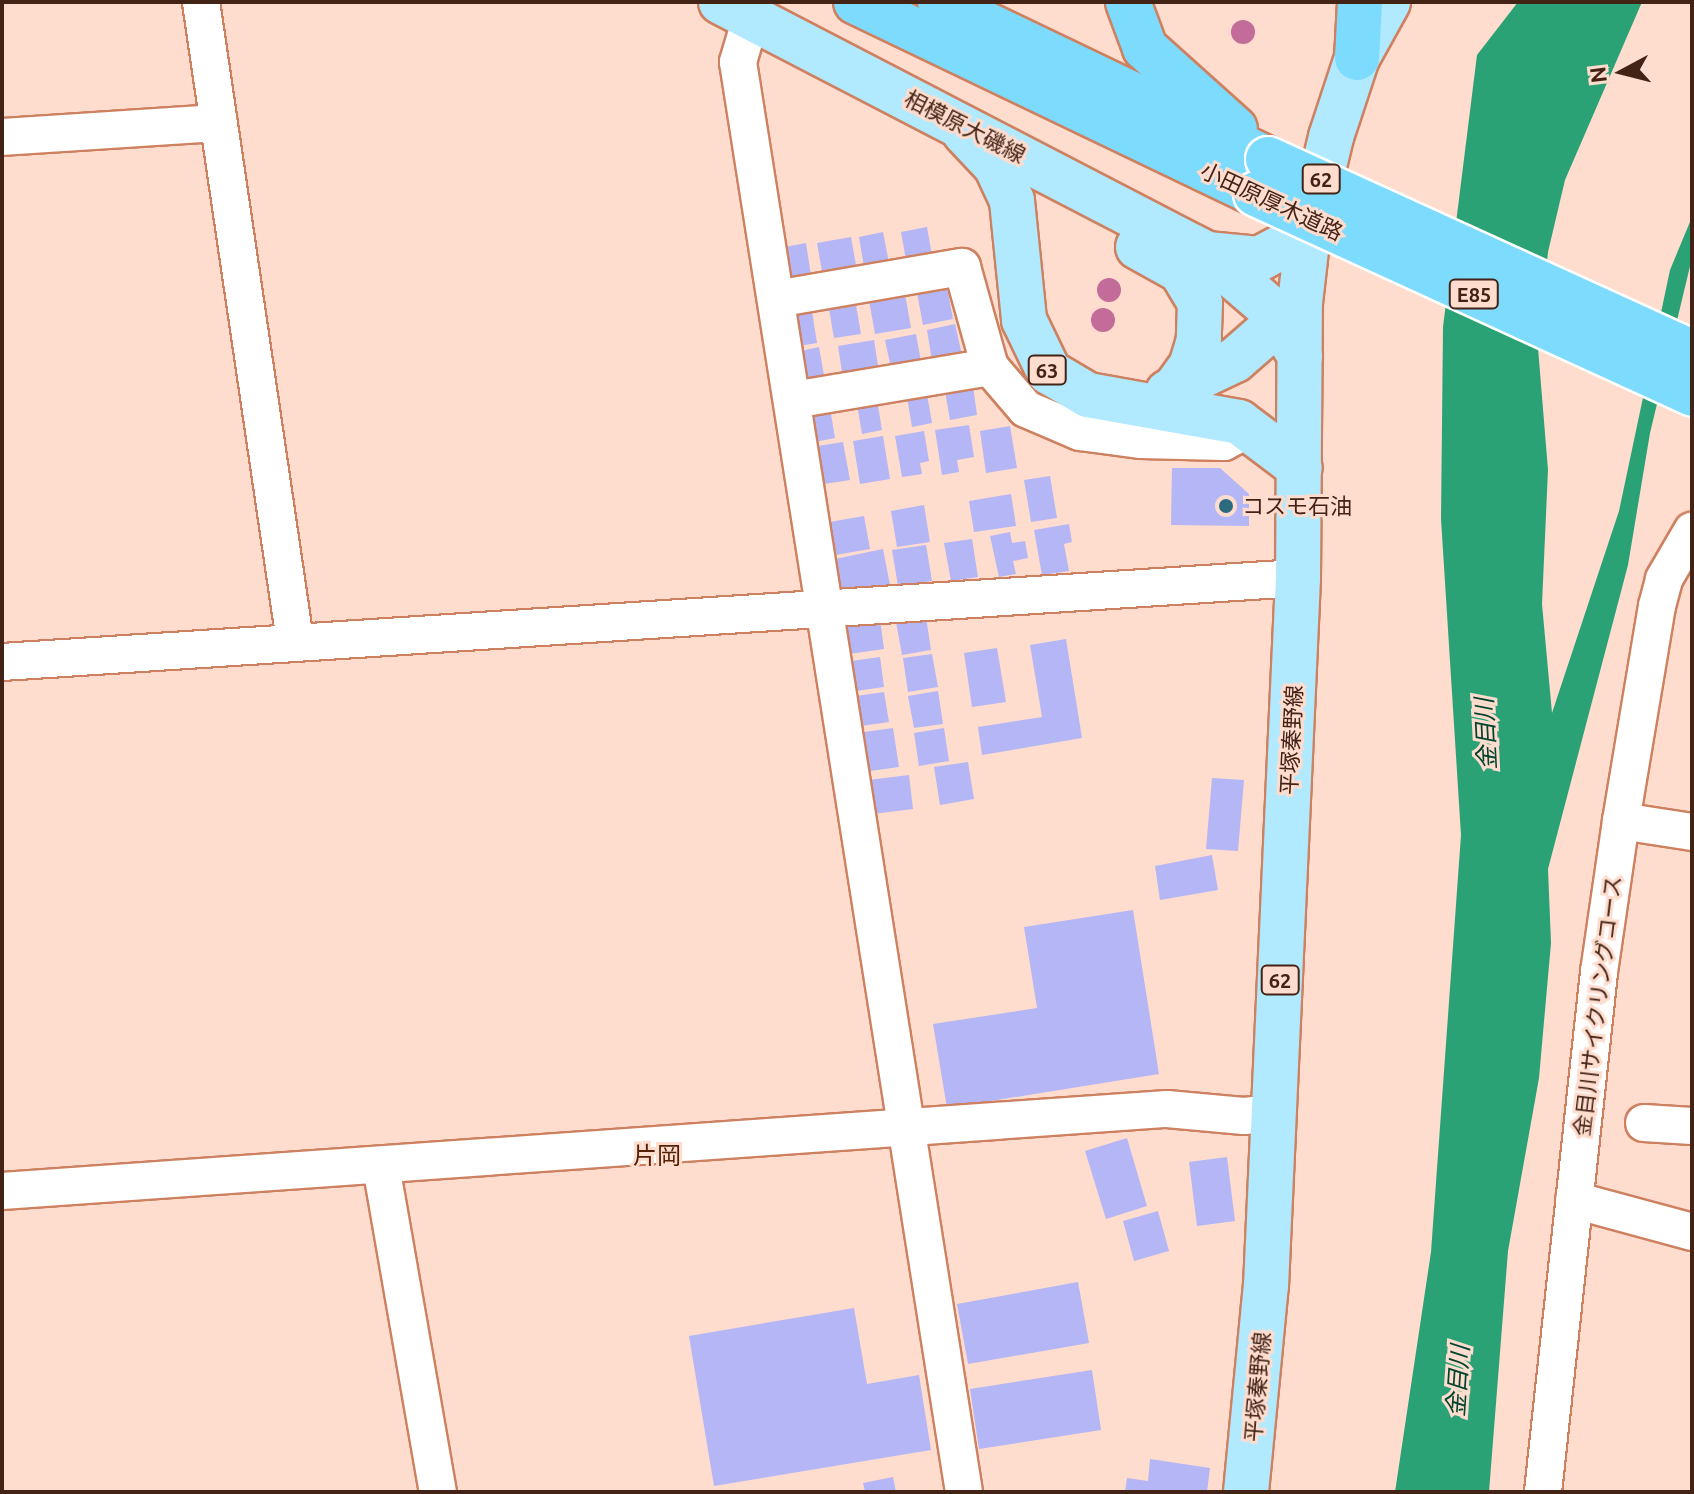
<!DOCTYPE html>
<html>
<head>
<meta charset="utf-8">
<style>
  body { margin:0 }
  #map { position:relative; width:1694px; height:1494px; overflow:hidden; background:#fedcce; font-family:Ubuntu,"Noto Sans JP",sans-serif }
  div>[style] { position:absolute }
  .water>* { inset:0; background:#2ba176 }
  .building>* { inset:0; background:#b5b6f6 }
  .roads { filter:drop-shadow(2px 0 #ce8160) drop-shadow(-2px 0 #ce8160) drop-shadow(0 2px #ce8160) drop-shadow(0 -2px #ce8160) }
  .minor>* { height:36px; margin:-18px; padding:0 18px; transform-origin:18px; border-radius:18px; background:#fff }
  .major>* { height:44px; margin:-22px; padding:0 22px; transform-origin:22px; border-radius:22px; background:#b1e9fe }
  .highway>* { height:44px; margin:-22px; padding:0 22px; transform-origin:22px; border-radius:22px; background:#7ddbfd }
  .bridges { filter:drop-shadow(2px 0 #fff) drop-shadow(-2px 0 #fff) drop-shadow(0 2px #fff) drop-shadow(0 -2px #fff) }
  .highway-bridge>* { height:44px; margin:-22px; padding:0 22px; transform-origin:22px; border-radius:22px; background:#7ddbfd }
  .trees>* { width:24px; height:24px; margin:-12px; border-radius:50%; background:#c36c99 }
  .dots>* { width:22px; height:22px; translate:-50% -50%; box-sizing:border-box; border:4px solid #fedcce; border-radius:50% }
  span { translate:-50% -50%; white-space:nowrap; text-align:center; line-height:1.15; -webkit-text-stroke:6px #fedcce; paint-order:stroke }
  .shield-label span { padding:2px 6px; background:#fedcce; border:2px solid; border-radius:6px; -webkit-text-stroke-width:0 }
  .shield-label { font-size:20px; color:#422315; font-weight:700 }
  .street-label { font-size:22px; color:#422315 }
  .poi-label { font-size:22px; color:#422315 }
  .left { translate:0 -50%; text-align:left }
  .water-label { font-size:24px; color:#00442e; font-style:italic }
  .neighbourhood-label { font-size:24px; color:#552106 }
  .frame { position:absolute; inset:0; border:4px solid #422315; pointer-events:none }
  .north { position:absolute; left:1582px; top:32px; width:80px; height:80px; -webkit-text-stroke:6px #fedcce; paint-order:stroke; rotate:263deg; font-size:22px; font-weight:700; line-height:32px; text-align:center; color:#422315 }
  .north::after { content:''; display:block; margin:auto; width:28px; height:36px; background:#422315; clip-path:polygon(50% 0,100% 100%,50% 72%,0 100%) }
</style>
</head>
<body>
<div id="map">
  <div class="water">
    <i style="clip-path:polygon(1518px 2px,1642px 2px,1565px 180px,1548px 252px,1538px 348px,1548px 470px,1542px 604px,1552px 713px,1619px 511px,1670px 270px,1692px 217px,1692px 258px,1650px 433px,1628px 565px,1548px 869px,1551px 943px,1539px 1078px,1508px 1251px,1489px 1492px,1395px 1492px,1431px 1252px,1461px 835px,1441px 519px,1443px 327px,1477px 55px)"></i>
  </div>
  <div class="building">
    <i style="clip-path:polygon(927px 227px,933px 261px,907px 266px,901px 232px)"></i>
    <i style="clip-path:polygon(883px 232px,890px 268px,865px 273px,859px 237px)"></i>
    <i style="clip-path:polygon(851px 237px,857px 271px,823px 277px,817px 243px)"></i>
    <i style="clip-path:polygon(806px 243px,812px 282px,787px 286px,780px 248px)"></i>
    <i style="clip-path:polygon(947px 287px,953px 319px,923px 325px,917px 293px)"></i>
    <i style="clip-path:polygon(904px 288px,911px 328px,875px 334px,868px 295px)"></i>
    <i style="clip-path:polygon(855px 299px,861px 334px,834px 338px,828px 303px)"></i>
    <i style="clip-path:polygon(812px 311px,817px 343px,793px 347px,788px 315px)"></i>
    <i style="clip-path:polygon(955px 324px,962px 355px,932px 361px,927px 330px)"></i>
    <i style="clip-path:polygon(916px 334px,922px 367px,892px 373px,885px 340px)"></i>
    <i style="clip-path:polygon(874px 340px,879px 372px,843px 378px,838px 346px)"></i>
    <i style="clip-path:polygon(819px 347px,825px 381px,800px 386px,795px 352px)"></i>
    <i style="clip-path:polygon(973px 386px,977px 415px,950px 420px,945px 391px)"></i>
    <i style="clip-path:polygon(927px 394px,932px 423px,912px 427px,907px 397px)"></i>
    <i style="clip-path:polygon(877px 400px,882px 430px,862px 434px,857px 404px)"></i>
    <i style="clip-path:polygon(830px 408px,835px 438px,815px 442px,810px 412px)"></i>
    <i style="clip-path:polygon(969px 425px,974px 457px,957px 460px,959px 472px,942px 475px,935px 430px)"></i>
    <i style="clip-path:polygon(1010px 426px,1017px 468px,986px 473px,980px 431px)"></i>
    <i style="clip-path:polygon(924px 431px,929px 461px,920px 463px,922px 474px,902px 477px,895px 436px)"></i>
    <i style="clip-path:polygon(883px 436px,890px 479px,860px 484px,853px 441px)"></i>
    <i style="clip-path:polygon(843px 442px,850px 480px,818px 485px,811px 447px)"></i>
    <i style="clip-path:polygon(1172px 468px,1220px 468px,1249px 494px,1249px 526px,1171px 525px)"></i>
    <i style="clip-path:polygon(1050px 476px,1057px 518px,1031px 522px,1024px 480px)"></i>
    <i style="clip-path:polygon(1011px 494px,1016px 526px,974px 532px,969px 501px)"></i>
    <i style="clip-path:polygon(924px 505px,930px 542px,897px 547px,891px 511px)"></i>
    <i style="clip-path:polygon(864px 516px,870px 549px,830px 556px,824px 523px)"></i>
    <i style="clip-path:polygon(1069px 524px,1072px 542px,1064px 544px,1069px 571px,1042px 575px,1034px 530px)"></i>
    <i style="clip-path:polygon(1010px 532px,1012px 543px,1025px 541px,1028px 558px,1013px 561px,1016px 574px,999px 577px,990px 536px)"></i>
    <i style="clip-path:polygon(972px 539px,978px 577px,951px 581px,944px 543px)"></i>
    <i style="clip-path:polygon(926px 545px,932px 581px,898px 586px,892px 550px)"></i>
    <i style="clip-path:polygon(883px 549px,890px 585px,849px 592px,834px 581px,830px 560px)"></i>
    <i style="clip-path:polygon(926px 617px,931px 650px,902px 655px,896px 622px)"></i>
    <i style="clip-path:polygon(880px 619px,884px 649px,849px 654px,845px 624px)"></i>
    <i style="clip-path:polygon(1066px 639px,1082px 738px,982px 755px,978px 727px,1042px 717px,1030px 645px)"></i>
    <i style="clip-path:polygon(997px 648px,1006px 702px,972px 707px,964px 653px)"></i>
    <i style="clip-path:polygon(932px 654px,938px 687px,908px 692px,903px 658px)"></i>
    <i style="clip-path:polygon(880px 657px,884px 687px,856px 691px,851px 661px)"></i>
    <i style="clip-path:polygon(938px 691px,943px 724px,914px 728px,908px 696px)"></i>
    <i style="clip-path:polygon(884px 692px,889px 722px,861px 726px,856px 696px)"></i>
    <i style="clip-path:polygon(893px 728px,899px 767px,870px 771px,864px 732px)"></i>
    <i style="clip-path:polygon(944px 728px,949px 761px,919px 766px,914px 733px)"></i>
    <i style="clip-path:polygon(968px 762px,974px 799px,940px 805px,934px 767px)"></i>
    <i style="clip-path:polygon(909px 775px,913px 809px,873px 814px,868px 780px)"></i>
    <i style="clip-path:polygon(1212px 778px,1244px 780px,1238px 851px,1206px 849px)"></i>
    <i style="clip-path:polygon(1212px 855px,1218px 890px,1160px 900px,1155px 866px)"></i>
    <i style="clip-path:polygon(1133px 910px,1159px 1074px,947px 1108px,933px 1024px,1037px 1008px,1024px 927px)"></i>
    <i style="clip-path:polygon(1127px 1138px,1147px 1206px,1106px 1219px,1085px 1151px)"></i>
    <i style="clip-path:polygon(1227px 1157px,1235px 1221px,1197px 1226px,1189px 1162px)"></i>
    <i style="clip-path:polygon(1158px 1211px,1169px 1251px,1134px 1261px,1123px 1221px)"></i>
    <i style="clip-path:polygon(1078px 1282px,1089px 1343px,968px 1364px,957px 1304px)"></i>
    <i style="clip-path:polygon(854px 1308px,867px 1384px,919px 1375px,931px 1450px,714px 1486px,689px 1336px)"></i>
    <i style="clip-path:polygon(1092px 1370px,1101px 1430px,979px 1449px,970px 1389px)"></i>
    <i style="clip-path:polygon(1150px 1459px,1210px 1468px,1207px 1492px,1125px 1492px,1127px 1478px,1148px 1481px)"></i>
    <i style="clip-path:polygon(893px 1477px,896px 1492px,865px 1492px,863px 1483px)"></i>
  </div>
  <div class="roads">
    <div class="minor">
      <i style="left:201px;top:2px;width:646px;rotate:81.63deg"></i>
      <i style="left:751px;top:18px;width:46px;rotate:106.5deg"></i>
      <i style="left:738px;top:62px;width:1448px;rotate:81.02deg"></i>
      <i style="left:2px;top:137px;width:217px;rotate:-3.7deg"></i>
      <i style="left:776px;top:299px;width:189px;rotate:-9.8deg"></i>
      <i style="left:962px;top:267px;width:104px;rotate:74.4deg"></i>
      <i style="left:990px;top:367px;width:55px;rotate:49.4deg"></i>
      <i style="left:1026px;top:409px;width:59px;rotate:23.1deg"></i>
      <i style="left:1080px;top:432px;width:62px;rotate:7.5deg"></i>
      <i style="left:1141px;top:440px;width:83px;rotate:1.4deg"></i>
      <i style="left:1224px;top:442px;width:10px;rotate:-29deg"></i>
      <i style="left:1233px;top:437px;width:16px;rotate:-68deg"></i>
      <i style="left:793px;top:400px;width:200px;rotate:-9.5deg"></i>
      <i style="left:2px;top:662px;width:1299px;rotate:-3.71deg"></i>
      <i style="left:1621px;top:821px;width:72px;rotate:8.8deg"></i>
      <i style="left:1644px;top:1123px;width:48px;rotate:3.6deg"></i>
      <i style="left:381px;top:1166px;width:331px;rotate:80.1deg"></i>
      <i style="left:2px;top:1191px;width:1168px;rotate:-4.03deg"></i>
      <i style="left:1167px;top:1109px;width:77px;rotate:5.2deg"></i>
      <i style="left:1244px;top:1116px;width:30px;rotate:-6deg"></i>
      <i style="left:1574px;top:1200px;width:122px;rotate:15.2deg"></i>
      <i style="left:1543px;top:1492px;width:523px;rotate:-83.85deg"></i>
      <i style="left:1599px;top:972px;width:153px;rotate:-81.7deg"></i>
      <i style="left:1621px;top:821px;width:218px;rotate:-80.5deg"></i>
      <i style="left:1657px;top:606px;width:28px;rotate:-75deg"></i>
      <i style="left:1664px;top:579px;width:56px;rotate:-59.7deg"></i>
    </div>
    <div class="major">
      <i style="left:721px;top:2px;width:547px;rotate:27.41deg"></i>
      <i style="left:1207px;top:254px;width:86px;rotate:40.7deg"></i>
      <i style="left:1272px;top:310px;width:54px;rotate:58.7deg"></i>
      <i style="left:965px;top:133px;width:45px;rotate:46.8deg"></i>
      <i style="left:996px;top:166px;width:38px;rotate:65deg"></i>
      <i style="left:1012px;top:201px;width:120px;rotate:84.2deg"></i>
      <i style="left:1024px;top:320px;width:58px;rotate:64.3deg"></i>
      <i style="left:1049px;top:372px;width:45px;rotate:30.5deg"></i>
      <i style="left:1088px;top:395px;width:153px;rotate:10.1deg"></i>
      <i style="left:1239px;top:422px;width:76px;rotate:37deg"></i>
      <i style="left:1138px;top:247px;width:49px;rotate:29.2deg"></i>
      <i style="left:1181px;top:271px;width:37px;rotate:59deg"></i>
      <i style="left:1200px;top:303px;width:37px;rotate:92deg"></i>
      <i style="left:1199px;top:340px;width:27px;rotate:107deg"></i>
      <i style="left:1191px;top:366px;width:27px;rotate:126deg"></i>
      <i style="left:1207px;top:254px;width:52px;rotate:5.5deg"></i>
      <i style="left:1259px;top:259px;width:55px;rotate:-28deg"></i>
      <i style="left:1168px;top:392px;width:74px;rotate:-25.5deg"></i>
      <i style="left:1235px;top:360px;width:86px;rotate:-41.2deg"></i>
      <i style="left:1246px;top:1492px;width:207px;rotate:-84.5deg"></i>
      <i style="left:1266px;top:1286px;width:709px;rotate:-87.41deg"></i>
      <i style="left:1298px;top:578px;width:275px;rotate:-89.6deg"></i>
      <i style="left:1300px;top:303px;width:70px;rotate:-83.5deg"></i>
      <i style="left:1308px;top:233px;width:99px;rotate:-76.5deg"></i>
      <i style="left:1331px;top:137px;width:83px;rotate:-71.8deg"></i>
      <i style="left:1357px;top:58px;width:64px;rotate:-61deg"></i>
    </div>
    <div class="highway">
      <i style="left:856px;top:2px;width:444px;rotate:25.6deg"></i>
      <i style="left:940px;top:2px;width:364px;rotate:25.6deg"></i>
      <i style="left:1128px;top:2px;width:49px;rotate:69.7deg"></i>
      <i style="left:1145px;top:48px;width:121px;rotate:42deg"></i>
      <i style="left:1357px;top:58px;width:56px;rotate:-86.9deg"></i>
    </div>
  </div>
  <div class="bridges">
    <div class="highway-bridge">
      <i style="left:1268px;top:159px;width:466px;rotate:24.5deg"></i>
      <i style="left:1256px;top:194px;width:480px;rotate:24.6deg"></i>
    </div>
  </div>
  <div class="trees">
    <i style="left:1243px;top:32px"></i>
    <i style="left:1109px;top:290px"></i>
    <i style="left:1103px;top:320px"></i>
  </div>
  <div class="dots">
    <i style="left:1226px;top:506px;background:#2b6a7f"></i>
  </div>
  <div class="shield-label">
    <span style="left:1321px;top:179px">62</span>
    <span style="left:1474px;top:294px">E85</span>
    <span style="left:1047px;top:370px">63</span>
    <span style="left:1280px;top:980px">62</span>
  </div>
  <div class="street-label">
    <span style="left:965px;top:126px;rotate:27deg">相模原大磯線</span>
    <span style="left:1272px;top:201px;rotate:25deg">小田原厚木道路</span>
    <span style="left:1291px;top:740px;rotate:-87deg">平塚秦野線</span>
    <span style="left:1597px;top:1006px;rotate:-83deg">金目川サイクリングコース</span>
    <span style="left:1257px;top:1387px;rotate:-85deg">平塚秦野線</span>
  </div>
  <div class="poi-label">
    <span class="left" style="left:1242px;top:506px">コスモ石油</span>
  </div>
  <div class="water-label">
    <span style="left:1486px;top:734px;rotate:-93deg">金目川</span>
    <span style="left:1458px;top:1381px;rotate:-86deg">金目川</span>
  </div>
  <div class="neighbourhood-label">
    <span style="left:657px;top:1156px">片岡</span>
  </div>
  <div class="frame"></div>
  <div class="north">N</div>
</div>
</body>
</html>
